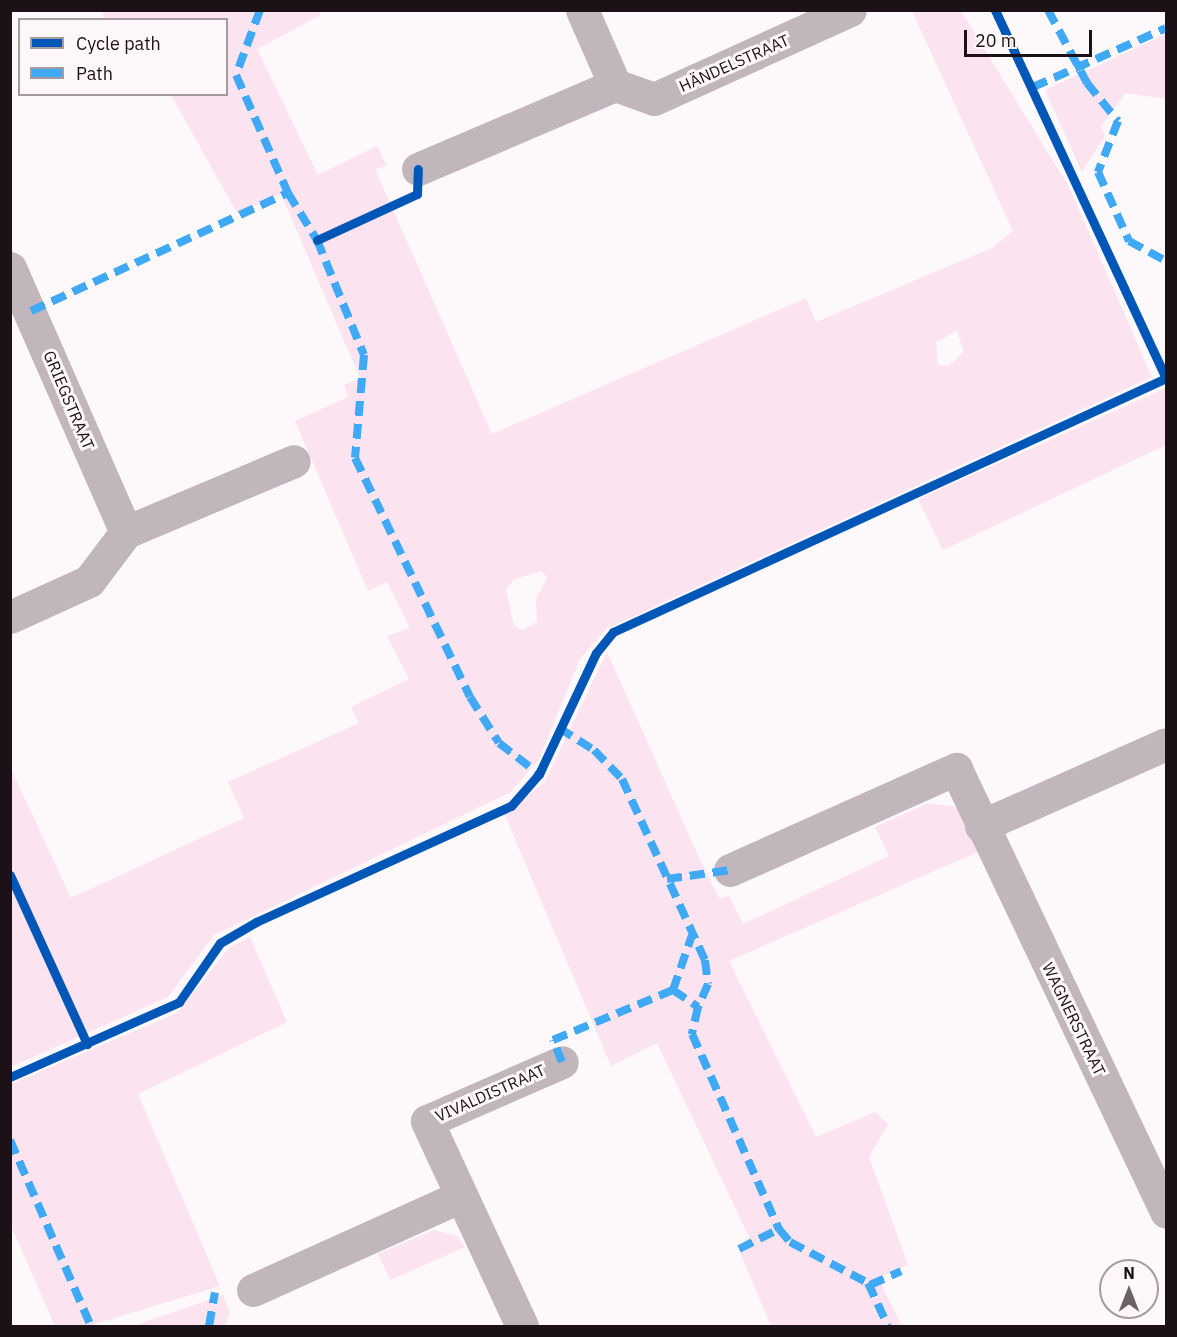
<!DOCTYPE html>
<html>
<head>
<meta charset="utf-8">
<style>
  body { margin:0 }
  #map { position:relative; width:1177px; height:1337px; overflow:hidden; background:#fdf8fa; font-family:"IBM Plex Sans",sans-serif }
  div>[style] { position:absolute }
  .green>* { inset:0; background:#fbe3ef }
  .minor>* { height:33px; margin:-16.5px; padding:0 16.5px; transform-origin:16.5px; border-radius:16.5px; background:#c1b6bb }
  .quiet>* { height:8px; margin-top:-4px; transform-origin:0; background:repeating-linear-gradient(90deg,#3fa9f5 0 15px,transparent 0 23px) }
  .cycleway>* { height:9px; margin:-4.5px; padding:0 4.5px; transform-origin:4.5px; border-radius:4.5px; background:#0057b8 }
  span { translate:-50% -50%; white-space:nowrap; text-align:center; line-height:1.15; -webkit-text-stroke:6px #fef7fa; paint-order:stroke }
  .street-label { font-size:16px; color:#1b1116 }
  .frame { position:absolute; inset:0; border:12px solid #1b1116; pointer-events:none }
  .legend { position:absolute; left:18px; top:18px; width:210px; height:78px; box-sizing:border-box; background:#fef7fa; border:2px solid #a39b9f; margin:0; padding:8px 10px; list-style:none; font-size:18px; color:#1b1116 }
  .legend li { display:flex; align-items:center; gap:12px; height:30px }
  .legend b { width:30px; border:2px solid #a39b9f }
  .north { position:absolute; left:1099px; top:1259px; width:60px; height:60px; box-sizing:border-box; background:#fef7fa; border:2px solid #a39b9f; border-radius:50%; rotate:0deg; font-size:16px; font-weight:700; line-height:24px; text-align:center; color:#1b1116 }
  .north::after { content:''; display:block; margin:auto; width:21px; height:27px; background:#6a6266; clip-path:polygon(50% 0,100% 100%,50% 72%,0 100%) }
  .scale { position:absolute; left:964px; top:30px; width:128px; height:27px; box-sizing:border-box; border:3px solid #1b1116; border-top:0; padding-left:8px; font-size:18px; line-height:21px; white-space:nowrap; color:#1b1116; -webkit-text-stroke:4px #fef7fa; paint-order:stroke }
</style>
</head>
<body>
<div id="map">
  <div class="green">
    <i style="clip-path:polygon(evenodd,102px 11px,319px 11px,321px 15px,257px 49px,318px 175px,377px 146px,387px 166px,375px 169px,492px 434px,806px 298px,816px 322px,992px 248px,1013px 231px,912px 11px,961px 11px,1069px 187px,1152px 377px,606px 629px,580px 659px,539px 759px,511px 792px,214px 935px,168px 997px,11px 1067px,11px 769px,71px 898px,244px 818px,228px 782px,359px 723px,351px 707px,409px 679px,387px 636px,410px 628px,387px 582px,368px 591px,295px 421px,348px 397px,344px 385px,360px 378px,281px 194px,237px 213px,171px 95px,226px 94px,226px 20px,105px 19px,102px 11px,957px 331px,964px 352px,949px 366px,938px 365px,936px 342px,957px 331px,102px 11px,541px 571px,547px 578px,536px 599px,537px 622px,523px 630px,514px 626px,506px 589px,515px 579px,541px 571px)"></i>
    <i style="clip-path:polygon(1166px 34px,1166px 99px,1126px 93px,1101px 126px,1105px 136px,1082px 172px,1045px 90px)"></i>
    <i style="clip-path:polygon(1166px 388px,1166px 445px,943px 550px,918px 499px)"></i>
    <i style="clip-path:polygon(607px 652px,701px 862px,719px 898px,729px 896px,743px 924px,889px 856px,875px 827px,928px 803px,957px 807px,980px 851px,729px 961px,816px 1137px,875px 1112px,888px 1124px,869px 1157px,908px 1265px,878px 1278px,902px 1326px,771px 1326px,738px 1248px,749px 1237px,657px 1043px,611px 1066px,504px 813px,544px 783px)"></i>
    <i style="clip-path:polygon(250px 937px,287px 1022px,138px 1094px,220px 1286px,88px 1326px,55px 1326px,11px 1226px,11px 1084px,177px 1013px,230px 947px)"></i>
    <i style="clip-path:polygon(434px 1230px,457px 1236px,465px 1247px,390px 1280px,378px 1254px)"></i>
    <i style="clip-path:polygon(223px 1295px,230px 1313px,225px 1326px,133px 1326px)"></i>
  </div>
  <div class="minor">
    <i style="left:582px;top:10px;width:82px;rotate:66.3deg"></i>
    <i style="left:418px;top:169px;width:214px;rotate:-23.1deg"></i>
    <i style="left:615px;top:85px;width:41px;rotate:19.7deg"></i>
    <i style="left:654px;top:99px;width:215px;rotate:-24.4deg"></i>
    <i style="left:10px;top:268px;width:288px;rotate:66.3deg"></i>
    <i style="left:10px;top:617px;width:87px;rotate:-24.5deg"></i>
    <i style="left:89px;top:581px;width:61px;rotate:-52.9deg"></i>
    <i style="left:126px;top:532px;width:182px;rotate:-22.9deg"></i>
    <i style="left:981px;top:826px;width:202px;rotate:-23.9deg"></i>
    <i style="left:730px;top:870px;width:248px;rotate:-24.1deg"></i>
    <i style="left:956px;top:769px;width:490px;rotate:64.6deg"></i>
    <i style="left:253px;top:1290px;width:228px;rotate:-24.3deg"></i>
    <i style="left:522px;top:1326px;width:226px;rotate:-114.9deg"></i>
    <i style="left:427px;top:1121px;width:147px;rotate:-23.6deg"></i>
  </div>
  <div class="quiet">
    <i style="left:260px;top:10px;width:69px;rotate:110.3deg"></i>
    <i style="left:236px;top:75px;width:129px;rotate:66.2deg"></i>
    <i style="left:288px;top:193px;width:55px;rotate:58.3deg"></i>
    <i style="left:317px;top:240px;width:124px;rotate:67.8deg"></i>
    <i style="left:364px;top:355px;width:103px;rotate:95deg"></i>
    <i style="left:355px;top:458px;width:265px;rotate:64.3deg"></i>
    <i style="left:470px;top:697px;width:54px;rotate:57.8deg"></i>
    <i style="left:499px;top:743px;width:51px;rotate:37.8deg"></i>
    <i style="left:1048px;top:10px;width:83px;rotate:61.9deg"></i>
    <i style="left:1087px;top:83px;width:49px;rotate:50.8deg"></i>
    <i style="left:1118px;top:121px;width:55px;rotate:111.4deg"></i>
    <i style="left:1098px;top:172px;width:76px;rotate:65.8deg"></i>
    <i style="left:1129px;top:241px;width:42px;rotate:28.4deg"></i>
    <i style="left:1033px;top:87px;width:145px;rotate:-23.9deg"></i>
    <i style="left:31px;top:311px;width:283px;rotate:-24.7deg"></i>
    <i style="left:559px;top:728px;width:41px;rotate:32.2deg"></i>
    <i style="left:594px;top:750px;width:40px;rotate:46deg"></i>
    <i style="left:622px;top:779px;width:199px;rotate:65.4deg"></i>
    <i style="left:705px;top:960px;width:24px;rotate:83deg"></i>
    <i style="left:708px;top:984px;width:25px;rotate:113deg"></i>
    <i style="left:667px;top:879px;width:64px;rotate:-8.1deg"></i>
    <i style="left:673px;top:990px;width:30px;rotate:34deg"></i>
    <i style="left:698px;top:1007px;width:28px;rotate:103deg"></i>
    <i style="left:692px;top:1034px;width:214px;rotate:66deg"></i>
    <i style="left:779px;top:1229px;width:17px;rotate:50deg"></i>
    <i style="left:790px;top:1242px;width:88px;rotate:27.7deg"></i>
    <i style="left:868px;top:1283px;width:47px;rotate:65.1deg"></i>
    <i style="left:562px;top:1062px;width:24px;rotate:-112deg"></i>
    <i style="left:553px;top:1040px;width:130px;rotate:-22.6deg"></i>
    <i style="left:673px;top:990px;width:58px;rotate:-70.9deg"></i>
    <i style="left:10px;top:1140px;width:203px;rotate:66.5deg"></i>
    <i style="left:739px;top:1249px;width:45px;rotate:-26.6deg"></i>
    <i style="left:870px;top:1285px;width:34px;rotate:-24deg"></i>
    <i style="left:209px;top:1326px;width:34px;rotate:-80deg"></i>
  </div>
  <div class="cycleway">
    <i style="left:995px;top:10px;width:406px;rotate:65.1deg"></i>
    <i style="left:317px;top:240px;width:110px;rotate:-24.7deg"></i>
    <i style="left:417px;top:194px;width:25px;rotate:-88deg"></i>
    <i style="left:10px;top:875px;width:186px;rotate:65.5deg"></i>
    <i style="left:10px;top:1077px;width:185px;rotate:-23.9deg"></i>
    <i style="left:179px;top:1002px;width:72px;rotate:-55.2deg"></i>
    <i style="left:220px;top:943px;width:42px;rotate:-30.3deg"></i>
    <i style="left:256px;top:922px;width:280px;rotate:-24.5deg"></i>
    <i style="left:511px;top:806px;width:43px;rotate:-48.8deg"></i>
    <i style="left:539px;top:774px;width:134px;rotate:-64.8deg"></i>
    <i style="left:596px;top:653px;width:27px;rotate:-51deg"></i>
    <i style="left:613px;top:632px;width:609px;rotate:-24.67deg"></i>
  </div>
  <div class="street-label">
    <span style="left:734px;top:63px;rotate:-24deg">HÄNDELSTRAAT</span>
    <span style="left:69px;top:400px;rotate:67deg">GRIEGSTRAAT</span>
    <span style="left:1074px;top:1019px;rotate:64deg">WAGNERSTRAAT</span>
    <span style="left:490px;top:1093px;rotate:-24deg">VIVALDISTRAAT</span>
  </div>
  <div class="frame"></div>
  <ul class="legend">
  <li><b style="height:8px;background:#0057b8"></b>Cycle path</li>
  <li><b style="height:8px;background:#3fa9f5"></b>Path</li>
  </ul>
  <div class="north">N</div>
  <div class="scale">20 m</div>
</div>
</body>
</html>
